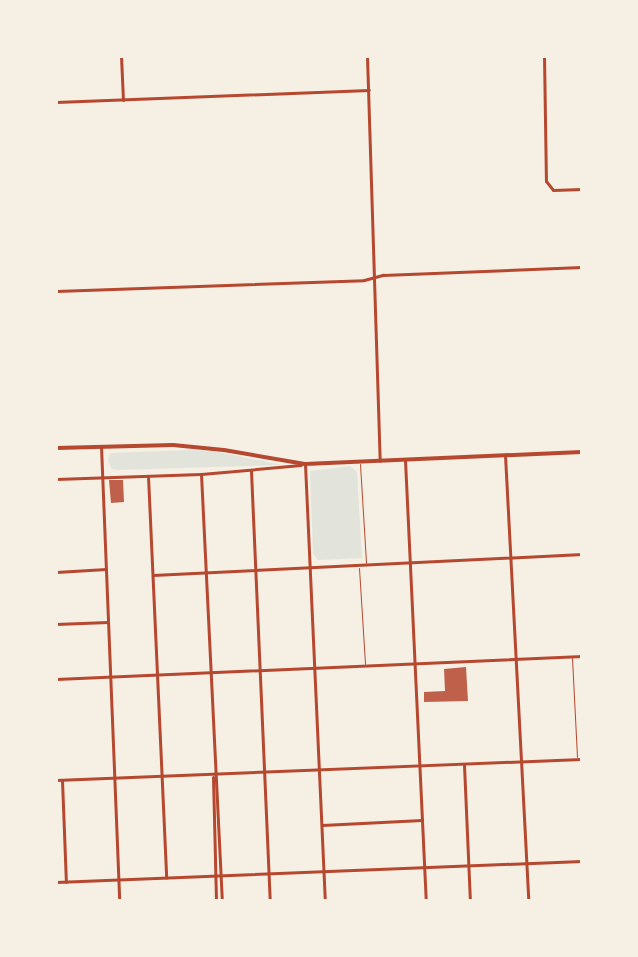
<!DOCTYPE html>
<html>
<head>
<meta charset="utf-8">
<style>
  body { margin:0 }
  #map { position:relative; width:638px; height:957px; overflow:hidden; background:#f6efe4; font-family:"Open Sans",sans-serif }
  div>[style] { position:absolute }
  .green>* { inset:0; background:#e2e4dc }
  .building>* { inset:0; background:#bf614a }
  .service>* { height:1px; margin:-0.5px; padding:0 0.5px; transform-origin:0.5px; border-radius:0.5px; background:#b5482f }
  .minor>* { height:3px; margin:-1.5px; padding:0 1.5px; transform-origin:1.5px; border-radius:1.5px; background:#b5482f }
  .tertiary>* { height:3px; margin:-1.5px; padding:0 1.5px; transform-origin:1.5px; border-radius:1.5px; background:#b5482f }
  .secondary>* { height:4px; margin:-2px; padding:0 2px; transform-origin:2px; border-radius:2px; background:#b5482f }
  span { translate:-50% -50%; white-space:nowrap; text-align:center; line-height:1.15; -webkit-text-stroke:6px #f6efe4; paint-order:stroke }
  .frame { position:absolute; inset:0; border:58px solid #f6efe4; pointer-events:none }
</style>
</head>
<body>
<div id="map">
  <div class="green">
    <i style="clip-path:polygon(188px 450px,214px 451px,282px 465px,118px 470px,112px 469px,108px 461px,110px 453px)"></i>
    <i style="clip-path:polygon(350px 466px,357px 472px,362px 558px,318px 560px,313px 553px,310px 471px)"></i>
  </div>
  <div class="building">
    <i style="clip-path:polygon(109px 480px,123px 480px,124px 502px,111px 503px)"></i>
    <i style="clip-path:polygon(466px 667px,468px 701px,424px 702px,424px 692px,445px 691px,444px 669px)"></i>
  </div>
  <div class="service">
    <i style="left:360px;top:464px;width:99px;rotate:86.5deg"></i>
    <i style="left:359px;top:568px;width:96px;rotate:86.4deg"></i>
    <i style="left:572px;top:658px;width:99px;rotate:87.1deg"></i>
  </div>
  <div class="minor">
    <i style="left:121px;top:56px;width:44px;rotate:87.4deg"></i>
    <i style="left:544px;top:56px;width:125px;rotate:89.1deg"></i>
    <i style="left:546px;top:181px;width:11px;rotate:52deg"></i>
    <i style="left:553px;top:190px;width:29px;rotate:-2deg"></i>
    <i style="left:56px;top:102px;width:313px;rotate:-2.2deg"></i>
    <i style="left:56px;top:291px;width:308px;rotate:-2deg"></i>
    <i style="left:364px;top:280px;width:20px;rotate:-15deg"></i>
    <i style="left:383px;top:275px;width:199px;rotate:-2.3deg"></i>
    <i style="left:101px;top:446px;width:455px;rotate:87.7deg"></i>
    <i style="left:505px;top:455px;width:447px;rotate:87deg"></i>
    <i style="left:405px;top:460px;width:441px;rotate:87.3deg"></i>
    <i style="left:305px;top:464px;width:437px;rotate:87.4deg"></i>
    <i style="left:251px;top:471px;width:430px;rotate:87.5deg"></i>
    <i style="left:148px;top:476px;width:402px;rotate:87.4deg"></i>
    <i style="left:56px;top:572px;width:50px;rotate:-3.4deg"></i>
    <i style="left:153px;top:575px;width:430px;rotate:-2.8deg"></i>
    <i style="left:56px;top:624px;width:52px;rotate:-2.2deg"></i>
    <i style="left:56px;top:679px;width:527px;rotate:-2.5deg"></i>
    <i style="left:464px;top:765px;width:136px;rotate:87.5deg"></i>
    <i style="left:56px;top:780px;width:526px;rotate:-2.29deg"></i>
    <i style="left:62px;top:780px;width:102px;rotate:87.8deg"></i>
    <i style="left:322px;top:825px;width:100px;rotate:-2.9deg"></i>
    <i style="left:56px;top:882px;width:526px;rotate:-2.29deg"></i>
  </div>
  <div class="tertiary">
    <i style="left:367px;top:56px;width:405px;rotate:88.2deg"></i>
    <i style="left:201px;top:474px;width:428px;rotate:87.2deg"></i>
    <i style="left:56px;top:479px;width:145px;rotate:-2deg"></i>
    <i style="left:201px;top:474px;width:100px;rotate:-5.1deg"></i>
    <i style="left:213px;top:777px;width:124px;rotate:88.6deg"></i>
  </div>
  <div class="secondary">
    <i style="left:56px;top:448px;width:117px;rotate:-1.5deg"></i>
    <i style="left:173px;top:445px;width:51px;rotate:5.6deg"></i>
    <i style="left:224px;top:450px;width:82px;rotate:9.8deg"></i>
    <i style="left:305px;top:464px;width:277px;rotate:-2.5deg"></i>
  </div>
  <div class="frame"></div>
</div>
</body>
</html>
